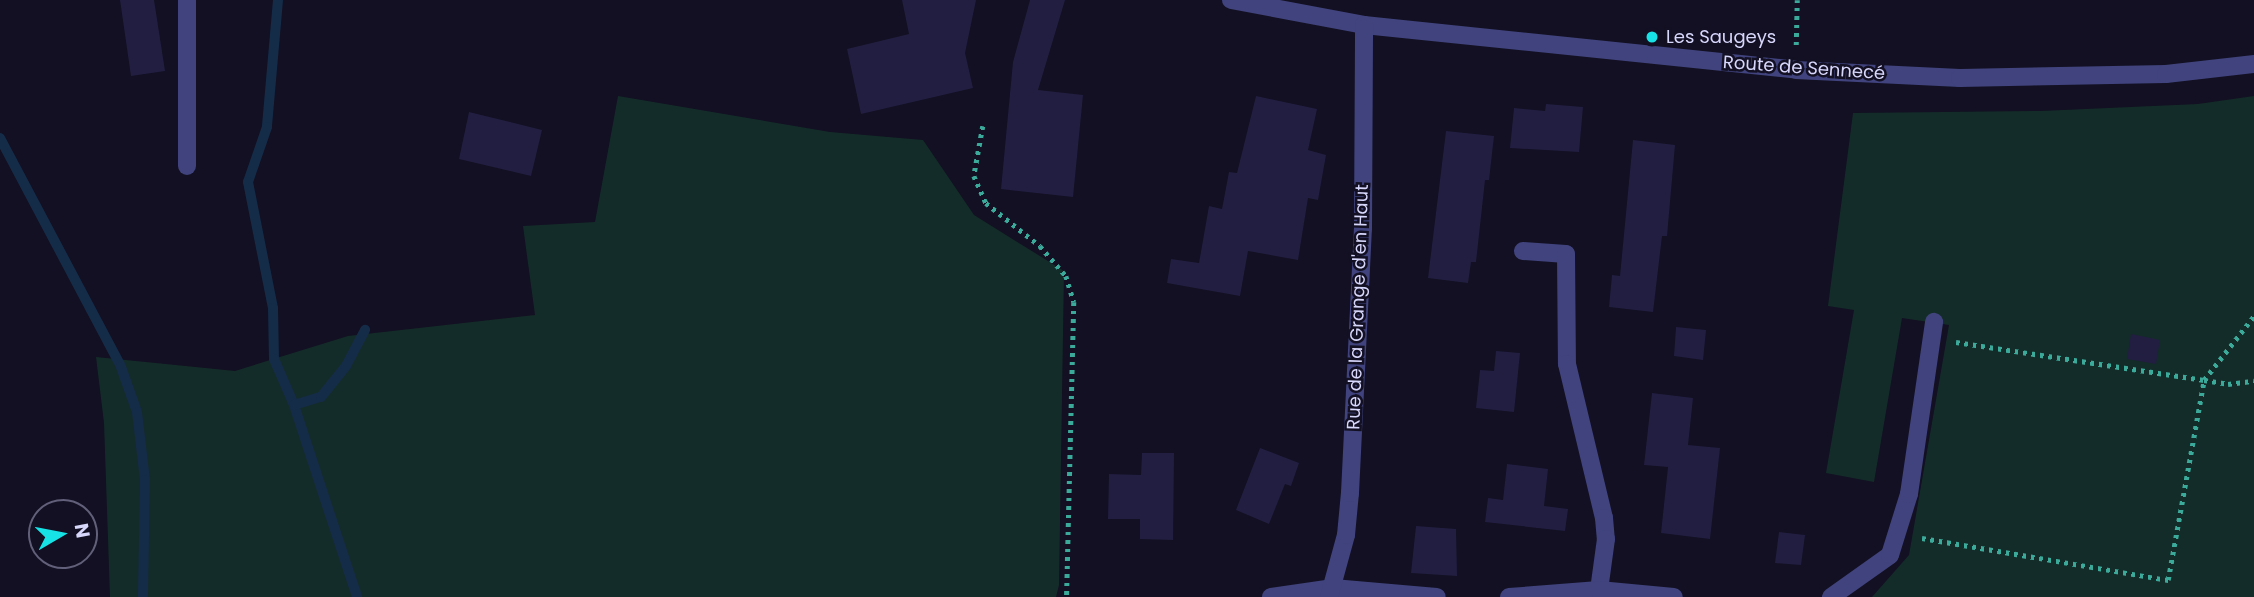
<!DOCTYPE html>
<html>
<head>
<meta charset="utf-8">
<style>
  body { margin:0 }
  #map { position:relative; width:2254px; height:597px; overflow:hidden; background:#121022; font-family:Poppins,sans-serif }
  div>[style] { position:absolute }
  .green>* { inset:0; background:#142c29 }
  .stream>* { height:10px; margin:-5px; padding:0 5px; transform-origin:5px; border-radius:5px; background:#152c48 }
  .building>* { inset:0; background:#221e41 }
  .path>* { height:4.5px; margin-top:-2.25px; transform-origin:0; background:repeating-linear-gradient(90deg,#3baa9a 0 3.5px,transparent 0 8.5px) }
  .minor>* { height:18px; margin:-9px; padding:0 9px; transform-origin:9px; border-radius:9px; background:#40437d }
  .dots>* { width:19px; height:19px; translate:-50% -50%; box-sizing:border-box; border:4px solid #121022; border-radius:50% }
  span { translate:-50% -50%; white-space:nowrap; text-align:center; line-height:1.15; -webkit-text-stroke:5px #121022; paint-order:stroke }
  .poi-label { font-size:18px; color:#d7d6fb }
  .left { translate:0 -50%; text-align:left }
  .street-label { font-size:18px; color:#d7d6fb }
  .north { position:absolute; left:28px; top:499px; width:70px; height:70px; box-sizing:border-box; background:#121022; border:2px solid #615f79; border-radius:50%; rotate:80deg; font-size:19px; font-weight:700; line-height:28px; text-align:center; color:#d7d6fb }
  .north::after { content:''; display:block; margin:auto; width:24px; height:32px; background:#17e2e6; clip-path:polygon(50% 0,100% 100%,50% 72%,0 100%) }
</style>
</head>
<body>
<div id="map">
  <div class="green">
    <i style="clip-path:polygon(618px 96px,830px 132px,923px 140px,974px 215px,1064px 271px,1059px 585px,1056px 597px,110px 597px,104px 423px,96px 357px,235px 371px,348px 336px,535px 315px,523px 226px,595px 222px)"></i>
    <i style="clip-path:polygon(2254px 96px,2254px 597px,1872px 597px,1909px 555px,1949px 325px,1902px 318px,1874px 482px,1826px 473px,1854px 310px,1828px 306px,1853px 113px,2041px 111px,2198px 104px)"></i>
  </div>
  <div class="stream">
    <i style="left:278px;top:0;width:127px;rotate:95deg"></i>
    <i style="left:267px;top:127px;width:58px;rotate:109.1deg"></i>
    <i style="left:248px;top:182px;width:128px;rotate:78.8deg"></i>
    <i style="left:273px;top:308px;width:51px;rotate:88.9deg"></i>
    <i style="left:274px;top:359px;width:50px;rotate:66.5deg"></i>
    <i style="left:294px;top:405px;width:202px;rotate:71.8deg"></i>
    <i style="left:0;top:138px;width:259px;rotate:62.1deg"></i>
    <i style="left:121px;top:367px;width:48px;rotate:70.4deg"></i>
    <i style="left:137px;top:412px;width:68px;rotate:83.3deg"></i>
    <i style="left:145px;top:480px;width:117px;rotate:91deg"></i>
    <i style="left:294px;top:405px;width:28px;rotate:-17deg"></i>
    <i style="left:321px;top:397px;width:40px;rotate:-51deg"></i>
    <i style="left:346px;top:366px;width:41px;rotate:-62.2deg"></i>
  </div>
  <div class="building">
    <i style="clip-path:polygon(120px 0,154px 0,165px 71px,131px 76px)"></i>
    <i style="clip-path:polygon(902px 0,976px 0,965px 53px,973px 88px,861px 114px,847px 49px,909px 34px)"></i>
    <i style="clip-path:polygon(1030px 0,1065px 0,1038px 90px,1083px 95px,1073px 197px,1001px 189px,1013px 62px)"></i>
    <i style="clip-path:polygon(1256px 96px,1317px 109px,1308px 150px,1326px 155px,1318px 200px,1308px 198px,1298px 260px,1248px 251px,1240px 296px,1167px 283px,1171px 259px,1199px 263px,1209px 206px,1222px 209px,1229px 172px,1237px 173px)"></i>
    <i style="clip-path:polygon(1546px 104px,1583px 107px,1579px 152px,1510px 148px,1514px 108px,1545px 111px)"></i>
    <i style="clip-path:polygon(469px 112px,542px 130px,531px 176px,459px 159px)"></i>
    <i style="clip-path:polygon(1446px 131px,1494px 136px,1489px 180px,1485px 180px,1476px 262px,1471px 262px,1468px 283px,1428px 278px)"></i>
    <i style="clip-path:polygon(1633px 140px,1675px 145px,1667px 236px,1662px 236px,1653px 312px,1609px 307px,1612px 275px,1620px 276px)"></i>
    <i style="clip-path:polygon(1676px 327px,1706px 330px,1703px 360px,1674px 356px)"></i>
    <i style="clip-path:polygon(2131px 334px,2160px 340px,2156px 364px,2127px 359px)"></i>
    <i style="clip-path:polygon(1496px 351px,1520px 353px,1514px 412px,1476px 408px,1480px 370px,1494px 371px)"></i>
    <i style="clip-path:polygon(1652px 393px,1693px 398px,1688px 445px,1720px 448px,1710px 539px,1661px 533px,1668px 467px,1644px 465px)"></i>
    <i style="clip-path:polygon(1260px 448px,1299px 463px,1291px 486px,1285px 484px,1269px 524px,1236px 510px)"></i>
    <i style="clip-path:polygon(1142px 453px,1174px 453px,1173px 540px,1140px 539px,1140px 519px,1108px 519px,1109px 474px,1141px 475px)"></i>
    <i style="clip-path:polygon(1507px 464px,1548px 469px,1544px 506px,1568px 509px,1565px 531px,1485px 522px,1488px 498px,1503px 500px)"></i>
    <i style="clip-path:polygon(1416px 526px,1456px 529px,1457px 576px,1411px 573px)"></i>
    <i style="clip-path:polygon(1779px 532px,1805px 535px,1801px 565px,1775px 563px)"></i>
  </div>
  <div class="path">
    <i style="left:1796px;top:45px;width:45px;rotate:-88.7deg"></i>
    <i style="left:983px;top:126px;width:51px;rotate:100.2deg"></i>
    <i style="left:974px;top:176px;width:30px;rotate:66deg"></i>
    <i style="left:986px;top:203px;width:69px;rotate:38.5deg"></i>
    <i style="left:1040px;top:246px;width:40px;rotate:49deg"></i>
    <i style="left:1066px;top:276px;width:27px;rotate:73deg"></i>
    <i style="left:1074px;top:302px;width:295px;rotate:91.4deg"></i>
    <i style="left:1956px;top:342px;width:251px;rotate:8.7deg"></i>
    <i style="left:2204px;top:380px;width:81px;rotate:-52deg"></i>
    <i style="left:1922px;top:538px;width:250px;rotate:9.7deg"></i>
    <i style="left:2168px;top:580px;width:203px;rotate:-79.8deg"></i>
    <i style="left:2204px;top:380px;width:24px;rotate:9deg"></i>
    <i style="left:2228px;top:384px;width:26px;rotate:-7deg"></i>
  </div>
  <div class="minor">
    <i style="left:187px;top:0;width:166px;rotate:90deg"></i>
    <i style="left:1231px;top:0;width:135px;rotate:10.6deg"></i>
    <i style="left:1364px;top:25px;width:434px;rotate:5.9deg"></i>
    <i style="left:1796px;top:70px;width:164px;rotate:2.8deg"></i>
    <i style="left:1960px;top:78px;width:206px;rotate:-1.1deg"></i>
    <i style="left:2166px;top:74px;width:89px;rotate:-6.5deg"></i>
    <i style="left:1523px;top:251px;width:43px;rotate:4deg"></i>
    <i style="left:1566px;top:254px;width:110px;rotate:89.5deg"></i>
    <i style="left:1567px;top:364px;width:158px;rotate:76.5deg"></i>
    <i style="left:1604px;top:518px;width:21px;rotate:85deg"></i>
    <i style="left:1606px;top:539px;width:51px;rotate:97.8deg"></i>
    <i style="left:1271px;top:597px;width:63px;rotate:-8.3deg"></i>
    <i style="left:1333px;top:588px;width:104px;rotate:4.9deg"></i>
    <i style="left:1329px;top:597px;width:64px;rotate:-74.7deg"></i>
    <i style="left:1346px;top:535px;width:42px;rotate:-84.6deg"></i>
    <i style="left:1350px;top:493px;width:264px;rotate:-87.2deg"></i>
    <i style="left:1363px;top:229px;width:204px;rotate:-89.7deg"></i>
    <i style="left:1509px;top:597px;width:90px;rotate:-4.4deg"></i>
    <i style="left:1599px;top:590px;width:75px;rotate:5.3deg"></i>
    <i style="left:1831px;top:597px;width:72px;rotate:-35.4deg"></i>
    <i style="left:1890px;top:555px;width:64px;rotate:-72.7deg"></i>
    <i style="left:1909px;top:494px;width:174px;rotate:-81.7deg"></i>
  </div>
  <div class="dots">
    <i style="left:1652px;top:37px;background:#17e2e6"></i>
  </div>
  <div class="poi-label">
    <span class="left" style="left:1666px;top:37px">Les Saugeys</span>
  </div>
  <div class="street-label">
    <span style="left:1804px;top:68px;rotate:4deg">Route de Sennecé</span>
    <span style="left:1358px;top:307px;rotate:-88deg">Rue de la Grange d'en Haut</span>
  </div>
  <div class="north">N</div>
</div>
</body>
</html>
